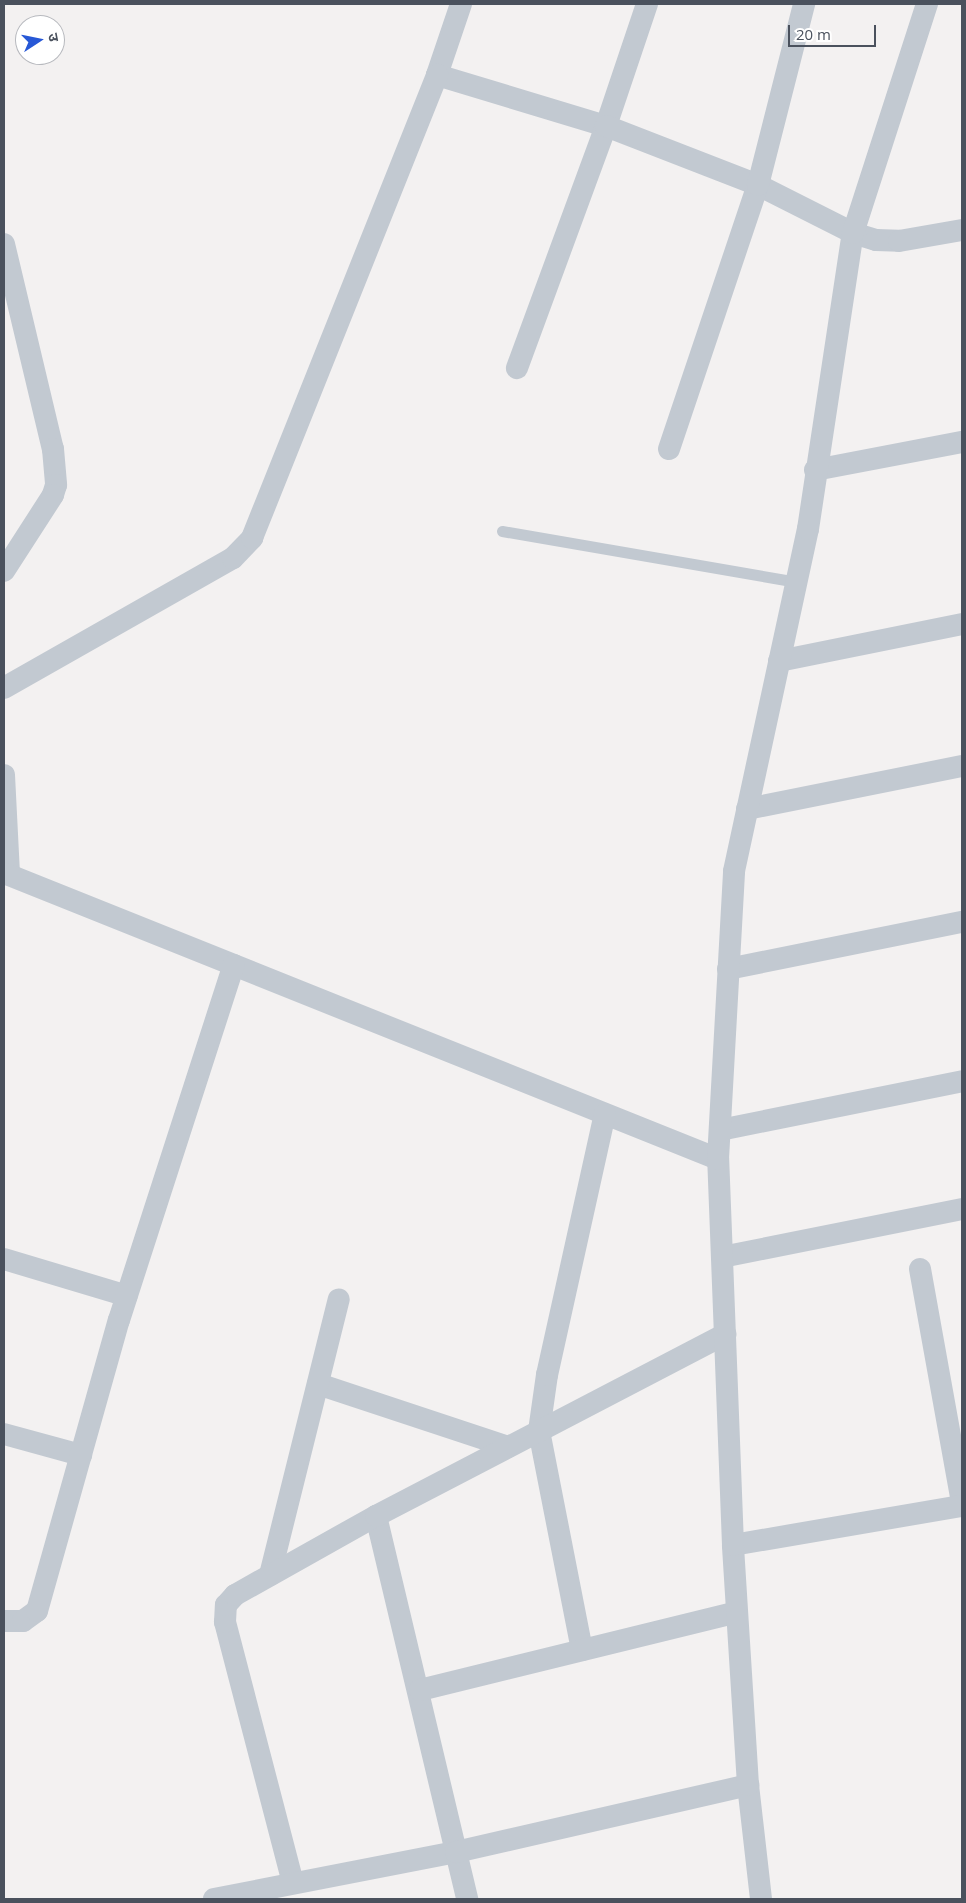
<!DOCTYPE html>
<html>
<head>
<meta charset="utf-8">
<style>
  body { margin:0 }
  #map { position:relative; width:966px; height:1903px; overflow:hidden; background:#f3f1f1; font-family:"Open Sans","Noto Sans Devanagari",sans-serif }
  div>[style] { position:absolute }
  .lane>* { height:11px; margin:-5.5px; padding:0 5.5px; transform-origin:5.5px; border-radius:5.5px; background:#c2c9d1 }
  .street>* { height:22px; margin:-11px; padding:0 11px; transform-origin:11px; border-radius:11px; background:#c2c9d1 }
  span { translate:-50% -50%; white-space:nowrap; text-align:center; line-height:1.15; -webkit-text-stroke:4px #fff; paint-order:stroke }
  .frame { position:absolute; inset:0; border:5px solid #4a515d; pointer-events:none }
  .north { position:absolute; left:15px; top:15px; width:50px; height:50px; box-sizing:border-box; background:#fff; border:1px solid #b7b9be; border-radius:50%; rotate:79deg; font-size:14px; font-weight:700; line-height:20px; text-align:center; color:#4a515d }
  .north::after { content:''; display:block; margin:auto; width:18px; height:22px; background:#2758d6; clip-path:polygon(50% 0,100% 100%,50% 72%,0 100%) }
  .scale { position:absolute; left:788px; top:25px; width:88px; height:22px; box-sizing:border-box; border:2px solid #4a515d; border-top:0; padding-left:6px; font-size:15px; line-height:18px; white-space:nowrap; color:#4a515d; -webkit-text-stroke:4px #fff; paint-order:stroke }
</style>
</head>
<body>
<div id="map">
  <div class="lane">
    <i style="left:502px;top:531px;width:298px;rotate:9.8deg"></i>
  </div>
  <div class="street">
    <i style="left:461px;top:4px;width:75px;rotate:108.7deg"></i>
    <i style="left:437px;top:75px;width:177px;rotate:16.8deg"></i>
    <i style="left:606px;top:126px;width:258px;rotate:110.2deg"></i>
    <i style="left:647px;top:4px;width:129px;rotate:108.6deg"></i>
    <i style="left:606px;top:126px;width:163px;rotate:21.2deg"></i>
    <i style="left:758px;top:185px;width:106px;rotate:26.8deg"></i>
    <i style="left:853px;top:233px;width:24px;rotate:17deg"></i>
    <i style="left:876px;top:240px;width:23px;rotate:2deg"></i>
    <i style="left:899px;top:241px;width:64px;rotate:-9.9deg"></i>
    <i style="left:4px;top:244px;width:211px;rotate:76.6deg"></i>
    <i style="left:53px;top:449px;width:36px;rotate:85deg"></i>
    <i style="left:56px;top:485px;width:10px;rotate:107deg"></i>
    <i style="left:53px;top:495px;width:90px;rotate:122.8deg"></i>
    <i style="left:669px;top:449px;width:279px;rotate:-71.4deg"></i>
    <i style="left:758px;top:185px;width:187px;rotate:-75.7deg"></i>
    <i style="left:815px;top:470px;width:150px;rotate:-10.8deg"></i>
    <i style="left:779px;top:661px;width:187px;rotate:-11.4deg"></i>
    <i style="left:4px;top:688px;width:263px;rotate:-29.6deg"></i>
    <i style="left:233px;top:558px;width:28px;rotate:-46deg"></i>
    <i style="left:252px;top:538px;width:499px;rotate:-68.2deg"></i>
    <i style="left:4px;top:775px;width:100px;rotate:87.1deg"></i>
    <i style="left:747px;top:809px;width:219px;rotate:-11.3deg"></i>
    <i style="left:4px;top:873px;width:769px;rotate:21.83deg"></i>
    <i style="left:728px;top:969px;width:239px;rotate:-11.4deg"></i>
    <i style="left:720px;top:1130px;width:247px;rotate:-11.4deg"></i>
    <i style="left:722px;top:1257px;width:245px;rotate:-11.3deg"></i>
    <i style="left:4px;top:1259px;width:128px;rotate:16.7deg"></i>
    <i style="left:920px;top:1269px;width:238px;rotate:79.8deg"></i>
    <i style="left:318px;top:1384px;width:200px;rotate:18.3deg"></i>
    <i style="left:4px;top:1434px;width:80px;rotate:15.3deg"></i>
    <i style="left:376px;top:1516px;width:394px;rotate:76.6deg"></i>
    <i style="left:733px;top:1545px;width:232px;rotate:-9.7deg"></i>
    <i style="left:270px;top:1575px;width:284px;rotate:-76deg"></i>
    <i style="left:4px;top:1621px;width:19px"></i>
    <i style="left:23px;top:1621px;width:17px;rotate:-36deg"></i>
    <i style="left:37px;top:1611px;width:302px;rotate:-74.3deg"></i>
    <i style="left:119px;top:1320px;width:373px;rotate:-72.1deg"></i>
    <i style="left:582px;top:1650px;width:223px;rotate:-101.1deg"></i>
    <i style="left:539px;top:1431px;width:57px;rotate:-81.9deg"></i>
    <i style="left:547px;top:1375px;width:267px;rotate:-77.5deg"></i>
    <i style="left:420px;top:1690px;width:326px;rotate:-13.8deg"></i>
    <i style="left:293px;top:1883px;width:270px;rotate:-104.6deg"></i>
    <i style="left:225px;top:1622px;width:17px;rotate:-87deg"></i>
    <i style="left:226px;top:1605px;width:13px;rotate:-48deg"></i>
    <i style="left:235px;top:1595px;width:162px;rotate:-29.3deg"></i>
    <i style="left:376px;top:1516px;width:394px;rotate:-27.5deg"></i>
    <i style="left:214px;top:1899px;width:247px;rotate:-11deg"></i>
    <i style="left:456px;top:1852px;width:300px;rotate:-12.9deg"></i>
    <i style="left:761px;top:1899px;width:115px;rotate:-96.5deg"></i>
    <i style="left:748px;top:1785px;width:240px;rotate:-93.6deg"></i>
    <i style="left:733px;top:1545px;width:386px;rotate:-92.2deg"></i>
    <i style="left:718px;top:1159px;width:288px;rotate:-86.8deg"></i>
    <i style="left:734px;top:871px;width:350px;rotate:-77.8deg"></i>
    <i style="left:808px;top:529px;width:299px;rotate:-81.4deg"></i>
    <i style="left:853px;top:233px;width:241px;rotate:-72.1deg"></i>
  </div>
  <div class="frame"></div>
  <div class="north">उ</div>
  <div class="scale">20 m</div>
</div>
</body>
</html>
